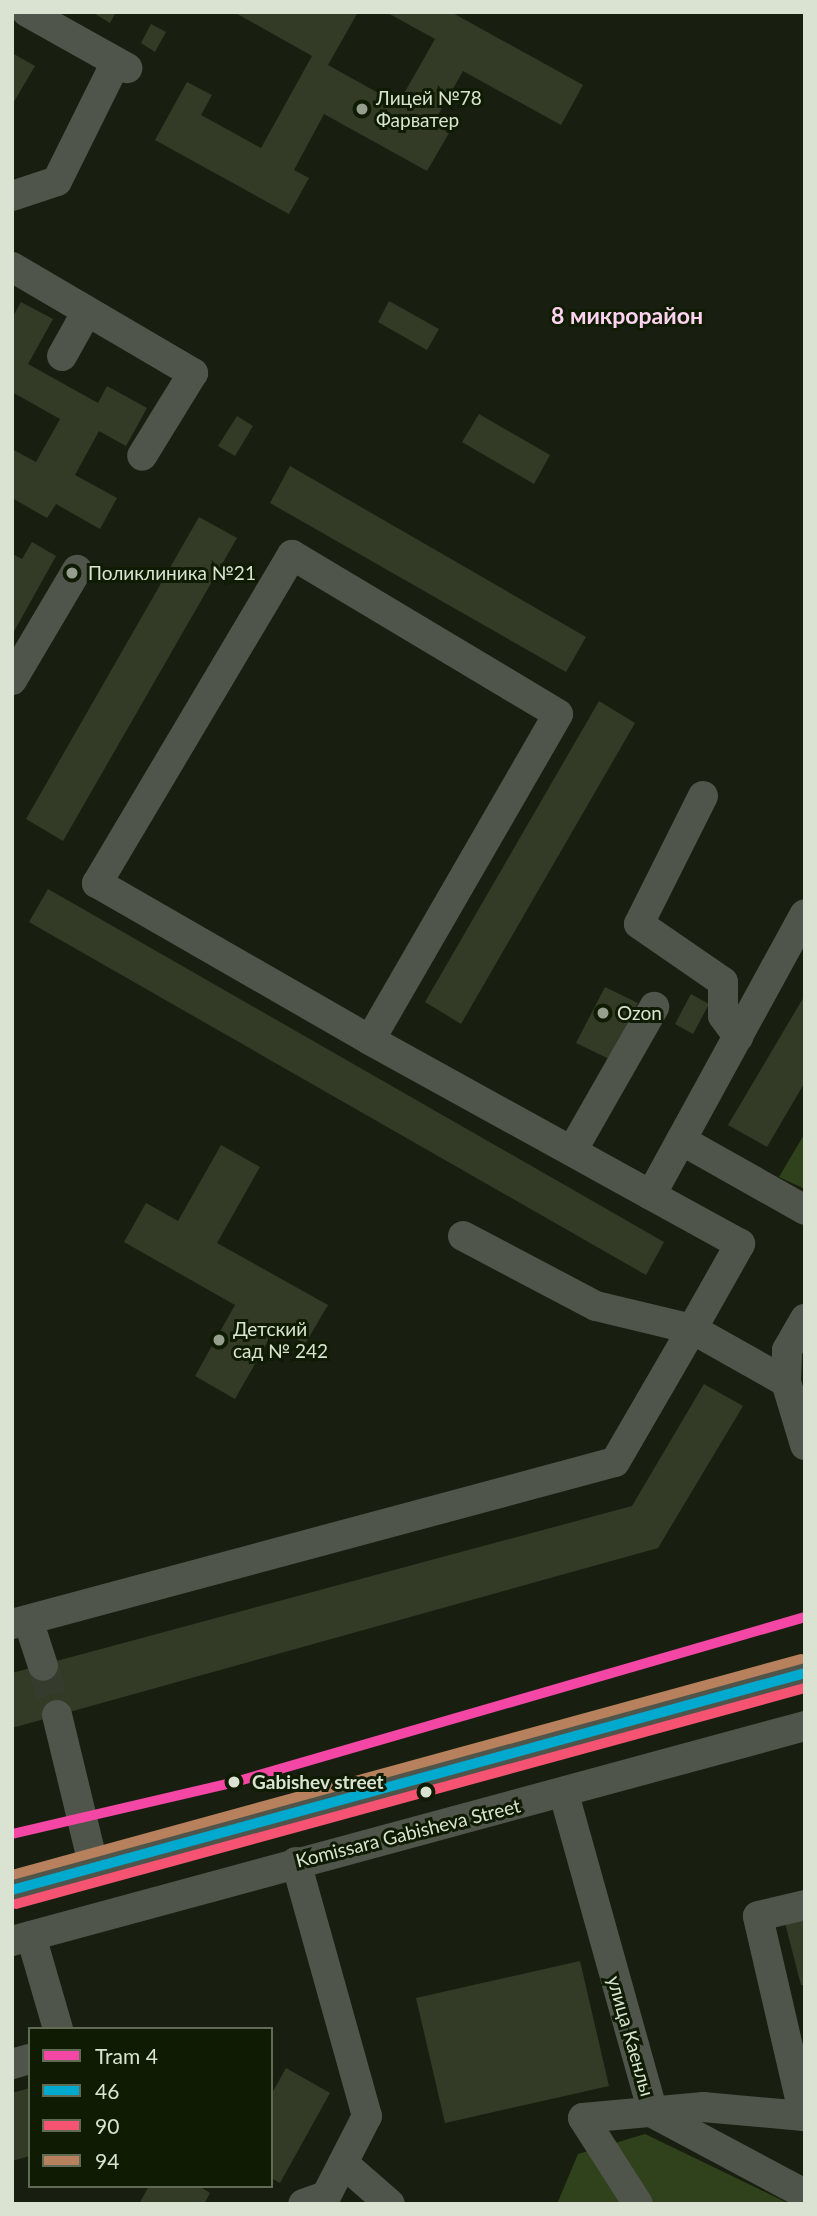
<!DOCTYPE html>
<html>
<head>
<meta charset="utf-8">
<style>
  body { margin:0 }
  #map { position:relative; width:817px; height:2216px; overflow:hidden; background:#181f10; font-family:Lato,sans-serif }
  div>[style] { position:absolute }
  .green>* { inset:0; background:#30421b }
  .building>* { inset:0; background:#333b27 }
  .minor-tunnel>* { height:30px; margin-top:-15px; transform-origin:0; background:repeating-linear-gradient(90deg,#353c2d 0 30px,transparent 0 45px) }
  .minor>* { height:30px; margin:-15px; padding:0 15px; transform-origin:15px; border-radius:15px; background:#4f554a }
  .bus-1>* { height:10px; margin:-5px; padding:0 5px; transform-origin:5px; border-radius:5px; background:#00a9ce }
  .bus-2>* { height:10px; margin:-5px; padding:0 5px; transform-origin:5px; border-radius:5px; background:#f65372 }
  .bus-3>* { height:10px; margin:-5px; padding:0 5px; transform-origin:5px; border-radius:5px; background:#b6815c }
  .tram-1>* { height:10px; margin:-5px; padding:0 5px; transform-origin:5px; border-radius:5px; background:#f346a5 }
  .dots>* { width:19px; height:19px; translate:-50% -50%; box-sizing:border-box; border:4px solid #0f1b02; border-radius:50% }
  span { translate:-50% -50%; white-space:nowrap; text-align:center; line-height:1.15; -webkit-text-stroke:6px #0f1b02; paint-order:stroke }
  .poi-label { font-size:19px; color:#dae3d2 }
  .left { translate:0 -50%; text-align:left }
  .stop-label { font-size:19px; color:#dae3d2; font-weight:700 }
  .street-label { font-size:19px; color:#dae3d2 }
  .quarter-label { font-size:23px; color:#fed3ef; font-weight:700 }
  .frame { position:absolute; inset:0; border:14px solid #dae3d2; pointer-events:none }
  .legend { position:absolute; left:28px; top:2027px; width:245px; height:161px; box-sizing:border-box; background:#0f1b02; border:2px solid #606b55; margin:0; padding:9px 12px; list-style:none; font-size:21px; color:#dae3d2 }
  .legend li { display:flex; align-items:center; gap:14px; height:35px }
  .legend b { width:35px; border:2px solid #606b55 }
</style>
</head>
<body>
<div id="map">
  <div class="green">
    <i style="clip-path:polygon(805px 1133px,805px 1189px,779px 1177px)"></i>
    <i style="clip-path:polygon(645px 2134px,790px 2204px,557px 2204px,578px 2154px)"></i>
  </div>
  <div class="building">
    <i style="clip-path:polygon(92px 12px,116px 12px,110px 23px)"></i>
    <i style="clip-path:polygon(234px 12px,358px 12px,328px 65px,398px 104px,435px 39px,386px 12px,451px 12px,583px 85px,561px 125px,463px 71px,433px 124px,449px 133px,427px 171px,324px 114px,294px 170px,309px 178px,289px 214px,155px 140px,187px 82px,212px 95px,201px 115px,261px 148px,312px 56px)"></i>
    <i style="clip-path:polygon(151px 24px,166px 32px,155px 52px,141px 43px)"></i>
    <i style="clip-path:polygon(12px 53px,35px 66px,12px 105px)"></i>
    <i style="clip-path:polygon(389px 301px,439px 329px,427px 350px,378px 322px)"></i>
    <i style="clip-path:polygon(21px 302px,53px 319px,28px 364px,98px 403px,107px 386px,147px 408px,126px 446px,99px 431px,75px 475px,117px 498px,100px 529px,56px 504px,47px 518px,12px 498px,12px 449px,36px 462px,60px 419px,12px 392px,12px 318px)"></i>
    <i style="clip-path:polygon(479px 414px,550px 455px,534px 484px,462px 442px)"></i>
    <i style="clip-path:polygon(237px 416px,253px 426px,235px 456px,218px 446px)"></i>
    <i style="clip-path:polygon(290px 466px,586px 637px,566px 672px,270px 503px)"></i>
    <i style="clip-path:polygon(199px 517px,237px 538px,63px 841px,26px 819px)"></i>
    <i style="clip-path:polygon(32px 542px,56px 556px,12px 635px,12px 554px,22px 559px)"></i>
    <i style="clip-path:polygon(599px 701px,635px 723px,461px 1024px,425px 1002px)"></i>
    <i style="clip-path:polygon(48px 889px,664px 1242px,646px 1275px,29px 922px)"></i>
    <i style="clip-path:polygon(605px 987px,638px 1003px,609px 1059px,576px 1043px)"></i>
    <i style="clip-path:polygon(691px 994px,709px 1004px,693px 1034px,675px 1024px)"></i>
    <i style="clip-path:polygon(805px 995px,805px 1082px,767px 1147px,728px 1125px)"></i>
    <i style="clip-path:polygon(221px 1145px,260px 1167px,217px 1243px,328px 1305px,305px 1344px,276px 1327px,235px 1399px,195px 1376px,235px 1305px,124px 1242px,146px 1203px,178px 1221px)"></i>
    <i style="clip-path:polygon(704px 1384px,743px 1406px,658px 1548px,12px 1728px,12px 1673px,632px 1506px)"></i>
    <i style="clip-path:polygon(805px 1918px,805px 1985px,801px 1985px,785px 1923px)"></i>
    <i style="clip-path:polygon(580px 1961px,609px 2086px,445px 2123px,416px 1998px)"></i>
    <i style="clip-path:polygon(286px 2068px,330px 2093px,280px 2183px,271px 2178px,271px 2095px)"></i>
    <i style="clip-path:polygon(30px 2088px,30px 2156px,12px 2161px,12px 2093px)"></i>
    <i style="clip-path:polygon(149px 2186px,199px 2186px,210px 2193px,204px 2204px,139px 2204px)"></i>
  </div>
  <div class="minor-tunnel">
    <i style="left:43px;top:1666px;width:51px;rotate:74.1deg"></i>
  </div>
  <div class="minor">
    <i style="left:27px;top:12px;width:115px;rotate:29.2deg"></i>
    <i style="left:12px;top:196px;width:47px;rotate:-18.4deg"></i>
    <i style="left:57px;top:181px;width:131px;rotate:-63.6deg"></i>
    <i style="left:12px;top:267px;width:210px;rotate:30.4deg"></i>
    <i style="left:193px;top:373px;width:97px;rotate:121.6deg"></i>
    <i style="left:62px;top:356px;width:51px;rotate:-60.9deg"></i>
    <i style="left:12px;top:680px;width:128px;rotate:-59.4deg"></i>
    <i style="left:703px;top:796px;width:143px;rotate:116.6deg"></i>
    <i style="left:639px;top:924px;width:102px;rotate:34.6deg"></i>
    <i style="left:723px;top:982px;width:34px;rotate:90deg"></i>
    <i style="left:723px;top:1016px;width:26px;rotate:54deg"></i>
    <i style="left:370px;top:1040px;width:376px;rotate:-60deg"></i>
    <i style="left:558px;top:714px;width:310px;rotate:-149.1deg"></i>
    <i style="left:292px;top:555px;width:382px;rotate:120.7deg"></i>
    <i style="left:97px;top:883px;width:315px;rotate:29.9deg"></i>
    <i style="left:370px;top:1040px;width:321px;rotate:28.9deg"></i>
    <i style="left:681px;top:1140px;width:142px;rotate:29.4deg"></i>
    <i style="left:572px;top:1151px;width:166px;rotate:-60.3deg"></i>
    <i style="left:463px;top:1236px;width:150px;rotate:27.8deg"></i>
    <i style="left:596px;top:1306px;width:99px;rotate:13.5deg"></i>
    <i style="left:692px;top:1329px;width:98px;rotate:-60.5deg"></i>
    <i style="left:740px;top:1244px;width:102px;rotate:-151.2deg"></i>
    <i style="left:651px;top:1195px;width:320px;rotate:-61.3deg"></i>
    <i style="left:786px;top:1382px;width:32px;rotate:-88deg"></i>
    <i style="left:787px;top:1350px;width:36px;rotate:-60deg"></i>
    <i style="left:28px;top:1620px;width:48px;rotate:71.9deg"></i>
    <i style="left:12px;top:1624px;width:624px;rotate:-15.04deg"></i>
    <i style="left:615px;top:1462px;width:154px;rotate:-59.9deg"></i>
    <i style="left:692px;top:1329px;width:108px;rotate:29.4deg"></i>
    <i style="left:786px;top:1382px;width:66px;rotate:73.2deg"></i>
    <i style="left:57px;top:1715px;width:157px;rotate:76.4deg"></i>
    <i style="left:564px;top:1794px;width:331px;rotate:74.4deg"></i>
    <i style="left:653px;top:2113px;width:172px;rotate:28.1deg"></i>
    <i style="left:296px;top:1862px;width:264px;rotate:74.4deg"></i>
    <i style="left:367px;top:2116px;width:90px;rotate:117.1deg"></i>
    <i style="left:326px;top:2196px;width:24px;rotate:161deg"></i>
    <i style="left:12px;top:1890px;width:822px;rotate:-15.3deg"></i>
    <i style="left:31px;top:1936px;width:97px;rotate:73.8deg"></i>
    <i style="left:12px;top:1941px;width:822px;rotate:-15.17deg"></i>
    <i style="left:12px;top:2064px;width:19px;rotate:-16deg"></i>
    <i style="left:343px;top:2163px;width:62px;rotate:41.1deg"></i>
    <i style="left:638px;top:2204px;width:102px;rotate:-122.6deg"></i>
    <i style="left:583px;top:2118px;width:121px;rotate:-5.2deg"></i>
    <i style="left:703px;top:2107px;width:101px;rotate:5.1deg"></i>
    <i style="left:804px;top:2116px;width:205px;rotate:-103deg"></i>
    <i style="left:758px;top:1916px;width:48px;rotate:-13.2deg"></i>
  </div>
  <div class="bus-1">
    <i style="left:12px;top:1890px;width:822px;rotate:-15.3deg"></i>
  </div>
  <div class="bus-2">
    <i style="left:16px;top:1904px;width:818px;rotate:-15.31deg"></i>
  </div>
  <div class="bus-3">
    <i style="left:12px;top:1875px;width:818px;rotate:-15.31deg"></i>
  </div>
  <div class="tram-1">
    <i style="left:12px;top:1834px;width:229px;rotate:-13.1deg"></i>
    <i style="left:235px;top:1782px;width:593px;rotate:-16.14deg"></i>
  </div>
  <div class="dots">
    <i style="left:362px;top:109px;background:#969e8e"></i>
    <i style="left:72px;top:573px;background:#969e8e"></i>
    <i style="left:603px;top:1013px;background:#969e8e"></i>
    <i style="left:219px;top:1340px;background:#969e8e"></i>
    <i style="left:234px;top:1782px;background:#dae3d2"></i>
    <i style="left:426px;top:1792px;background:#dae3d2"></i>
  </div>
  <div class="poi-label">
    <span class="left" style="left:376px;top:109px">Лицей №78<br>Фарватер</span>
    <span class="left" style="left:88px;top:573px">Поликлиника №21</span>
    <span class="left" style="left:617px;top:1013px">Ozon</span>
    <span class="left" style="left:233px;top:1340px">Детский<br>сад № 242</span>
  </div>
  <div class="stop-label">
    <span class="left" style="left:252px;top:1782px">Gabishev street</span>
  </div>
  <div class="street-label">
    <span style="left:408px;top:1833px;rotate:-14deg">Komissara Gabisheva Street</span>
    <span style="left:631px;top:2036px;rotate:74deg">улица Каенлы</span>
  </div>
  <div class="quarter-label">
    <span style="left:627px;top:315px">8 микрорайон</span>
  </div>
  <div class="frame"></div>
  <ul class="legend">
  <li><b style="height:9px;background:#f346a5"></b>Tram 4</li>
  <li><b style="height:9px;background:#00a9ce"></b>46</li>
  <li><b style="height:9px;background:#f65372"></b>90</li>
  <li><b style="height:9px;background:#b6815c"></b>94</li>
  </ul>
</div>
</body>
</html>
